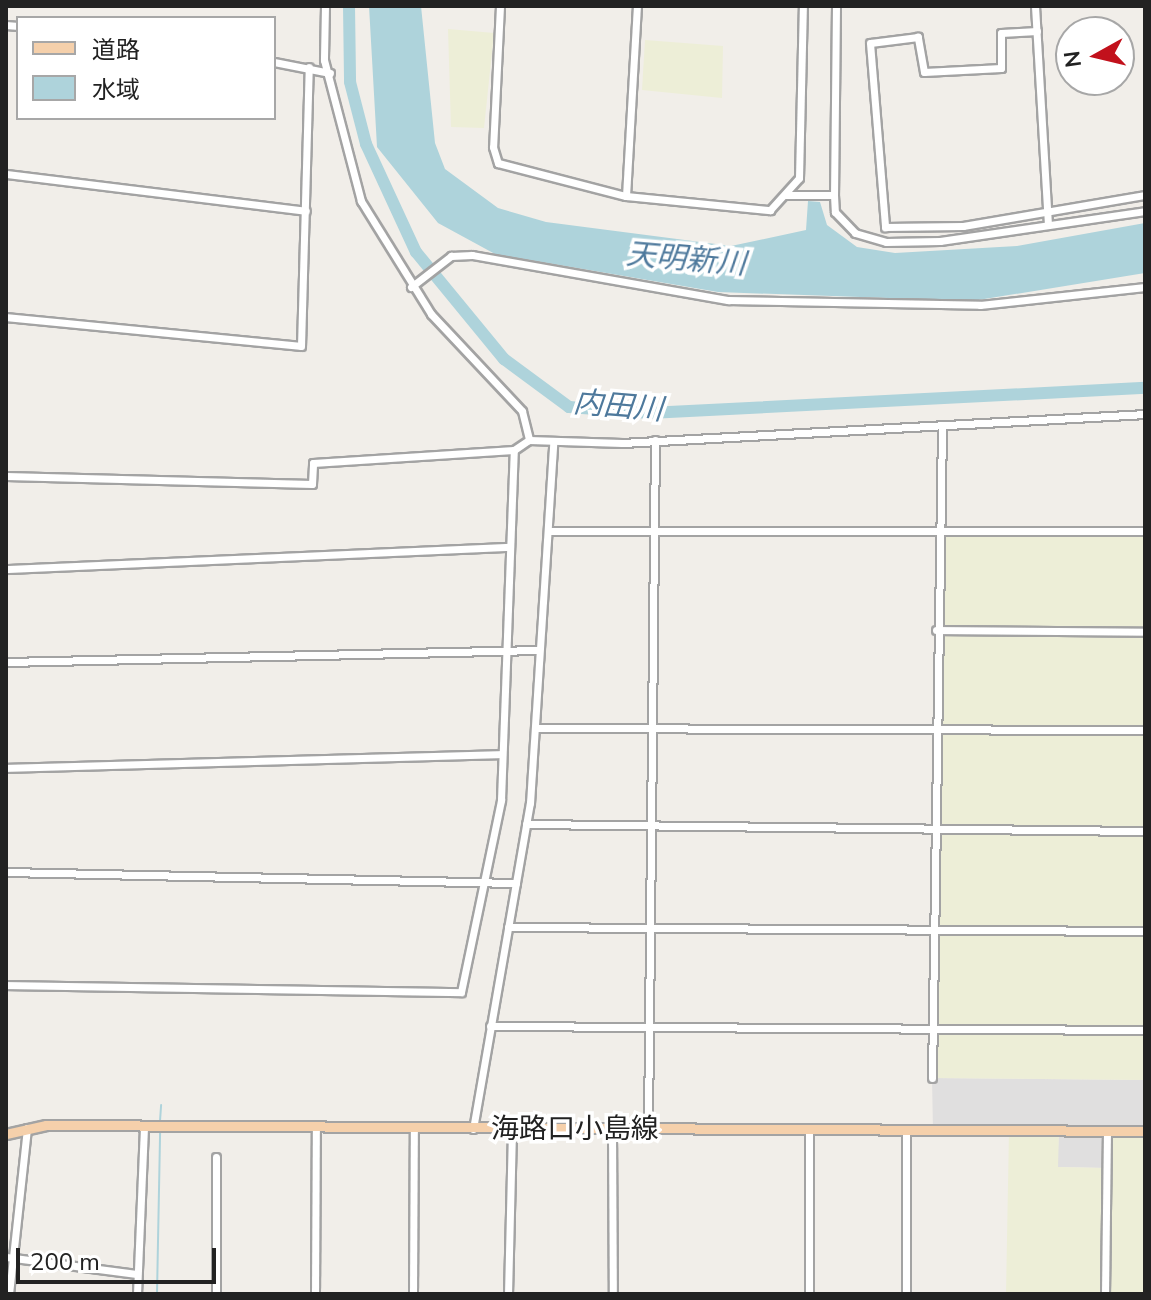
<!DOCTYPE html>
<html>
<head>
<meta charset="utf-8">
<style>
  body { margin:0 }
  #map { position:relative; width:1151px; height:1300px; overflow:hidden; background:#f1eee9; font-family:"Nunito Sans","Noto Sans JP",sans-serif }
  div>[style] { position:absolute }
  .residential>* { inset:0; background:#e0dfdf }
  .farmland>* { inset:0; background:#edeed7 }
  .water>* { inset:0; background:#aed3db }
  .stream>* { height:2px; margin:-1px; padding:0 1px; transform-origin:1px; border-radius:1px; background:#aed3db }
  .river>* { height:12px; margin:-6px; padding:0 6px; transform-origin:6px; border-radius:6px; background:#aed3db }
  .roads { filter:drop-shadow(2px 0 #a3a3a3) drop-shadow(-2px 0 #a3a3a3) drop-shadow(0 2px #a3a3a3) drop-shadow(0 -2px #a3a3a3) }
  .minor>* { height:7px; margin:-3.5px; padding:0 3.5px; transform-origin:3.5px; border-radius:3.5px; background:#fff }
  .major>* { height:9px; margin:-4.5px; padding:0 4.5px; transform-origin:4.5px; border-radius:4.5px; background:#f5d0ab }
  span { translate:-50% -50%; white-space:nowrap; text-align:center; line-height:1.15; -webkit-text-stroke:7px #fff; paint-order:stroke }
  .street-label { font-size:28px; color:#222 }
  .water-label { font-size:30px; color:#4e799c; font-style:italic }
  .frame { position:absolute; inset:0; border:8px solid #222; pointer-events:none }
  .legend { position:absolute; left:16px; top:16px; width:260px; height:104px; box-sizing:border-box; background:#fff; border:2px solid #a7a7a7; margin:0; padding:10px 14px; list-style:none; font-size:24px; color:#222 }
  .legend li { display:flex; align-items:center; gap:16px; height:40px }
  .legend b { width:40px; border:2px solid #a7a7a7 }
  .north { position:absolute; left:1055px; top:16px; width:80px; height:80px; box-sizing:border-box; background:#fff; border:2px solid #a7a7a7; border-radius:50%; rotate:262deg; font-size:22px; font-weight:700; line-height:32px; text-align:center; color:#222 }
  .north::after { content:''; display:block; margin:auto; width:28px; height:36px; background:#c2111c; clip-path:polygon(50% 0,100% 100%,50% 72%,0 100%) }
  .scale { position:absolute; left:16px; top:1248px; width:200px; height:36px; box-sizing:border-box; border:4px solid #222; border-top:0; padding-left:10px; font-size:24px; line-height:28px; white-space:nowrap; color:#222; -webkit-text-stroke:6px #fff; paint-order:stroke }
</style>
</head>
<body>
<div id="map">
  <div class="residential">
    <i style="clip-path:polygon(932px 1078px,1145px 1080px,1145px 1131px,1107px 1168px,1057px 1167px,1059px 1131px,933px 1131px)"></i>
  </div>
  <div class="farmland">
    <i style="clip-path:polygon(448px 29px,494px 33px,484px 128px,451px 127px)"></i>
    <i style="clip-path:polygon(645px 40px,723px 46px,722px 98px,642px 90px)"></i>
    <i style="clip-path:polygon(1145px 531px,1145px 1080px,932px 1078px,942px 533px)"></i>
    <i style="clip-path:polygon(1009px 1130px,1059px 1131px,1058px 1167px,1106px 1168px,1107px 1131px,1145px 1131px,1145px 1294px,1006px 1294px)"></i>
  </div>
  <div class="water">
    <i style="clip-path:polygon(369px 6px,421px 6px,435px 143px,445px 169px,498px 208px,546px 222px,731px 246px,806px 230px,808px 201px,820px 202px,827px 225px,857px 247px,895px 253px,1017px 246px,1145px 223px,1145px 273px,972px 301px,718px 292px,495px 254px,438px 223px,377px 147px)"></i>
  </div>
  <div class="stream">
    <i style="left:160px;top:1121px;width:16px;rotate:-86deg"></i>
    <i style="left:157px;top:1294px;width:163px;rotate:-88.9deg"></i>
  </div>
  <div class="river">
    <i style="left:349px;top:6px;width:76px;rotate:89.2deg"></i>
    <i style="left:350px;top:82px;width:64px;rotate:75.5deg"></i>
    <i style="left:366px;top:144px;width:119px;rotate:65.2deg"></i>
    <i style="left:416px;top:252px;width:139px;rotate:50.6deg"></i>
    <i style="left:504px;top:359px;width:81px;rotate:36.4deg"></i>
    <i style="left:569px;top:407px;width:80px;rotate:4.3deg"></i>
    <i style="left:649px;top:413px;width:497px;rotate:-2.9deg"></i>
  </div>
  <div class="roads">
    <div class="minor">
      <i style="left:325px;top:6px;width:54px;rotate:91.1deg"></i>
      <i style="left:324px;top:60px;width:146px;rotate:75.3deg"></i>
      <i style="left:361px;top:201px;width:133px;rotate:58.2deg"></i>
      <i style="left:431px;top:314px;width:133px;rotate:46.8deg"></i>
      <i style="left:522px;top:411px;width:30px;rotate:76deg"></i>
      <i style="left:500px;top:6px;width:141px;rotate:92.8deg"></i>
      <i style="left:493px;top:147px;width:17px;rotate:73deg"></i>
      <i style="left:498px;top:163px;width:132px;rotate:14.5deg"></i>
      <i style="left:626px;top:196px;width:145px;rotate:5.6deg"></i>
      <i style="left:770px;top:210px;width:43px;rotate:-47.8deg"></i>
      <i style="left:799px;top:178px;width:172px;rotate:-88.7deg"></i>
      <i style="left:836px;top:6px;width:189px;rotate:90.6deg"></i>
      <i style="left:834px;top:195px;width:17px;rotate:87deg"></i>
      <i style="left:835px;top:212px;width:29px;rotate:46deg"></i>
      <i style="left:855px;top:233px;width:32px;rotate:16deg"></i>
      <i style="left:886px;top:242px;width:54px;rotate:-1.1deg"></i>
      <i style="left:940px;top:241px;width:207px;rotate:-8.3deg"></i>
      <i style="left:1035px;top:6px;width:219px;rotate:86.6deg"></i>
      <i style="left:6px;top:25px;width:12px;rotate:5deg"></i>
      <i style="left:1037px;top:31px;width:36px;rotate:177deg"></i>
      <i style="left:1001px;top:33px;width:35px;rotate:90deg"></i>
      <i style="left:1001px;top:68px;width:77px;rotate:177deg"></i>
      <i style="left:924px;top:72px;width:36px;rotate:-100deg"></i>
      <i style="left:918px;top:37px;width:48px;rotate:172.9deg"></i>
      <i style="left:870px;top:43px;width:185px;rotate:85.3deg"></i>
      <i style="left:885px;top:227px;width:78px;rotate:-0.7deg"></i>
      <i style="left:963px;top:226px;width:185px;rotate:-9.7deg"></i>
      <i style="left:274px;top:62px;width:57px;rotate:11.1deg"></i>
      <i style="left:6px;top:174px;width:302px;rotate:7deg"></i>
      <i style="left:786px;top:195px;width:48px"></i>
      <i style="left:626px;top:196px;width:190px;rotate:-86.7deg"></i>
      <i style="left:411px;top:287px;width:51px;rotate:-37.8deg"></i>
      <i style="left:451px;top:256px;width:21px;rotate:-3deg"></i>
      <i style="left:472px;top:255px;width:260px;rotate:10deg"></i>
      <i style="left:728px;top:300px;width:252px;rotate:1.1deg"></i>
      <i style="left:980px;top:305px;width:166px;rotate:-6.2deg"></i>
      <i style="left:6px;top:317px;width:296px;rotate:5.6deg"></i>
      <i style="left:301px;top:346px;width:279px;rotate:-88.4deg"></i>
      <i style="left:6px;top:476px;width:306px;rotate:1.5deg"></i>
      <i style="left:312px;top:484px;width:21px;rotate:-87deg"></i>
      <i style="left:313px;top:463px;width:201px;rotate:-3.7deg"></i>
      <i style="left:514px;top:450px;width:18px;rotate:-34deg"></i>
      <i style="left:529px;top:440px;width:93px;rotate:1.8deg"></i>
      <i style="left:622px;top:443px;width:524px;rotate:-3.17deg"></i>
      <i style="left:549px;top:531px;width:596px"></i>
      <i style="left:6px;top:569px;width:502px;rotate:-2.51deg"></i>
      <i style="left:936px;top:630px;width:209px;rotate:0.5deg"></i>
      <i style="left:6px;top:662px;width:531px;rotate:-1.29deg"></i>
      <i style="left:535px;top:728px;width:610px;rotate:0.19deg"></i>
      <i style="left:6px;top:768px;width:496px;rotate:-1.6deg"></i>
      <i style="left:526px;top:824px;width:619px;rotate:0.65deg"></i>
      <i style="left:6px;top:872px;width:510px;rotate:1.24deg"></i>
      <i style="left:508px;top:927px;width:637px;rotate:0.36deg"></i>
      <i style="left:6px;top:985px;width:455px;rotate:0.9deg"></i>
      <i style="left:461px;top:992px;width:196px;rotate:-78.2deg"></i>
      <i style="left:501px;top:800px;width:350px;rotate:-87.9deg"></i>
      <i style="left:490px;top:1026px;width:655px;rotate:0.35deg"></i>
      <i style="left:932px;top:1078px;width:653px;rotate:-89.12deg"></i>
      <i style="left:473px;top:1129px;width:331px;rotate:-80.1deg"></i>
      <i style="left:530px;top:803px;width:361px;rotate:-86.3deg"></i>
      <i style="left:612px;top:1129px;width:165px;rotate:89.7deg"></i>
      <i style="left:648px;top:1129px;width:689px;rotate:-89.42deg"></i>
      <i style="left:216px;top:1157px;width:137px;rotate:90deg"></i>
      <i style="left:6px;top:1257px;width:132px;rotate:7.4deg"></i>
      <i style="left:9px;top:1294px;width:167px;rotate:-83.8deg"></i>
      <i style="left:137px;top:1294px;width:167px;rotate:-87.6deg"></i>
      <i style="left:315px;top:1294px;width:166px;rotate:-89.7deg"></i>
      <i style="left:413px;top:1294px;width:166px;rotate:-89.7deg"></i>
      <i style="left:508px;top:1294px;width:165px;rotate:-88.6deg"></i>
      <i style="left:809px;top:1294px;width:164px;rotate:-90deg"></i>
      <i style="left:906px;top:1294px;width:163px;rotate:-90deg"></i>
      <i style="left:1105px;top:1294px;width:163px;rotate:-89.3deg"></i>
    </div>
    <div class="major">
      <i style="left:6px;top:1134px;width:41px;rotate:-12.7deg"></i>
      <i style="left:46px;top:1125px;width:1099px;rotate:0.31deg"></i>
    </div>
  </div>
  <div class="street-label">
    <span style="left:575px;top:1129px">海路口小島線</span>
  </div>
  <div class="water-label">
    <span style="left:686px;top:260px;rotate:5deg">天明新川</span>
    <span style="left:618px;top:407px;rotate:5deg">内田川</span>
  </div>
  <div class="frame"></div>
  <ul class="legend">
  <li><b style="height:10px;background:#f5d0ab"></b>道路</li>
  <li><b style="height:22px;background:#aed3db"></b>水域</li>
  </ul>
  <div class="north">N</div>
  <div class="scale">200 m</div>
</div>
</body>
</html>
